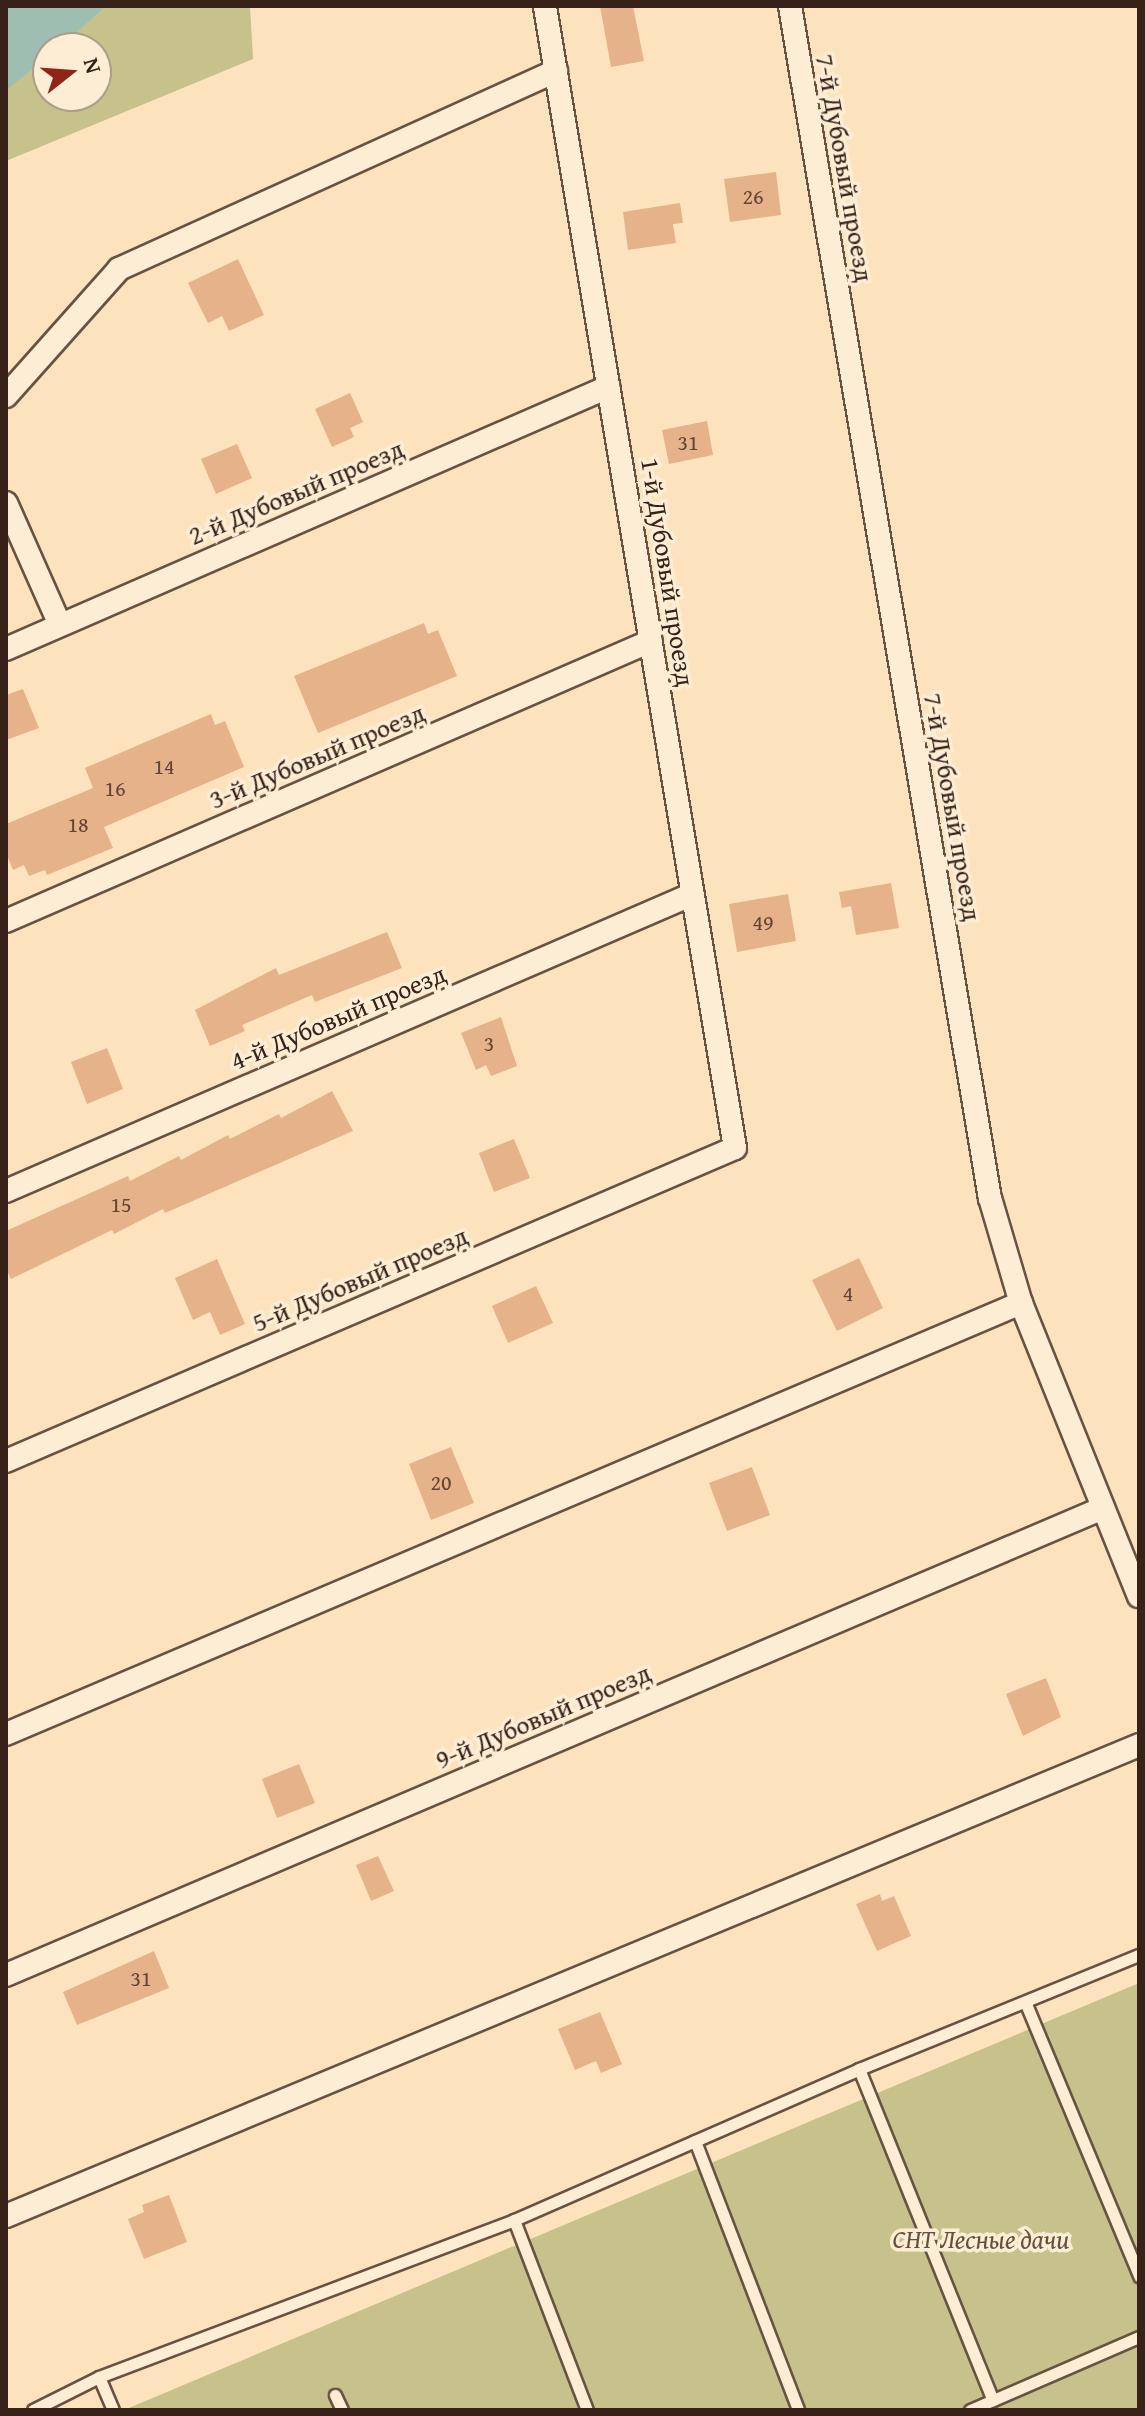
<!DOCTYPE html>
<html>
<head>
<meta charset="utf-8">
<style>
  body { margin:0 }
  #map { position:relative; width:1145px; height:2416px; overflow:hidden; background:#fce3be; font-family:"Gentium Book Plus",serif }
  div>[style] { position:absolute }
  .green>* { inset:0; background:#c7c18c }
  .water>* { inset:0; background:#9fbeb2 }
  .building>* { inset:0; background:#e6b28a }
  .roads { filter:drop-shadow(2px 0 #685242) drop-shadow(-2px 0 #685242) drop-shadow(0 2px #685242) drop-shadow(0 -2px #685242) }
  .service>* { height:11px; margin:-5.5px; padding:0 5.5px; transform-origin:5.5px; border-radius:5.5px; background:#fdedd5 }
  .minor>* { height:22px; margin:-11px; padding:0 11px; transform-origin:11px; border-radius:11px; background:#fdedd5 }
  span { translate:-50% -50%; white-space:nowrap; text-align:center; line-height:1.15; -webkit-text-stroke:7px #fdedd5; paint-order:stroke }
  .number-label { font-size:22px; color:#634535 }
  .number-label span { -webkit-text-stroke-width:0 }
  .street-label { font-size:26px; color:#372119 }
  .park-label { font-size:26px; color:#62513c; font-style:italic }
  .frame { position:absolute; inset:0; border:8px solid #372119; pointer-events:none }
  .north { position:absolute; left:32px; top:32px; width:80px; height:80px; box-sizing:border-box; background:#fdedd5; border:2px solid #ae9b8a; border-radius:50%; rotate:73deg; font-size:22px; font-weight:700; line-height:32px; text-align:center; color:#372119 }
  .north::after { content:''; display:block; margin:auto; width:28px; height:36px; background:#8f2418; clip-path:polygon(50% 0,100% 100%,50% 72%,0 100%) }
</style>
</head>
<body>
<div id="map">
  <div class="green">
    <i style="clip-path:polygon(evenodd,6px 6px,250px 6px,253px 59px,6px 161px,6px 6px,48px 48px,96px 48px,96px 96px,48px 96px,48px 48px)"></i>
    <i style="clip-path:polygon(1139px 1983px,1139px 2410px,124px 2410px)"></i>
  </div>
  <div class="water">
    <i style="clip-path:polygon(6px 6px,106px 6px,59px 48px,48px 48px,48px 57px,6px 90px)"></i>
  </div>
  <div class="building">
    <i style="clip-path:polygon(600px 6px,633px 6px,644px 61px,611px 67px)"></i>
    <i style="clip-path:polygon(776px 172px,781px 215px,730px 222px,724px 179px)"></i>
    <i style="clip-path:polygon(680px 203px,683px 223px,673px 224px,676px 243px,628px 250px,623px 212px)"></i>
    <i style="clip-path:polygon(238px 259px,264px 315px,229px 331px,222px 316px,208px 323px,188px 283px)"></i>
    <i style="clip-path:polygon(350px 393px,363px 422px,350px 428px,354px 437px,332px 447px,315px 409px)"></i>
    <i style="clip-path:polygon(707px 421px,713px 455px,669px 464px,662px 430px)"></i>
    <i style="clip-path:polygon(237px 444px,252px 478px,216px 494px,201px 459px)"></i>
    <i style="clip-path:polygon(424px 623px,428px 634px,438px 630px,457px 676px,318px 733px,294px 676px)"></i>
    <i style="clip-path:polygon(23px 689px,39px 728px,6px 740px,6px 695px)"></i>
    <i style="clip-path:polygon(211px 714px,215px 725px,225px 721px,244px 767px,104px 827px,113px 848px,47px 875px,45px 870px,29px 876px,24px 865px,13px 870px,6px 853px,6px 824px,93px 788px,85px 768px)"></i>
    <i style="clip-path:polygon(891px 883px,899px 928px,856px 935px,851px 906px,842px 908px,839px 892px)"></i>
    <i style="clip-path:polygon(788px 894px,796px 941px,737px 952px,729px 904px)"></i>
    <i style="clip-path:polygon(387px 932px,402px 968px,315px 1002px,312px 995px,242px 1025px,245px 1031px,210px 1046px,195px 1010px,276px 968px,279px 975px)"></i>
    <i style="clip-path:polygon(501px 1017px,517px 1066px,491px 1076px,486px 1065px,476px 1070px,461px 1033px)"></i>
    <i style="clip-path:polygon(107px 1048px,123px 1089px,87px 1104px,71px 1062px)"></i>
    <i style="clip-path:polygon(332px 1091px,353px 1131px,165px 1213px,163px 1209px,114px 1234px,112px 1230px,11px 1279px,6px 1269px,6px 1231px,128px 1176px,130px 1181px,179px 1156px,181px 1160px,228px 1135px,230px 1139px,279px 1114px,281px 1118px)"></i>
    <i style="clip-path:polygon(514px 1139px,530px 1178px,494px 1192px,479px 1153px)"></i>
    <i style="clip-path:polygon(859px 1258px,883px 1308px,837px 1331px,812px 1280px)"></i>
    <i style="clip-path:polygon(217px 1259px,245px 1324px,220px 1335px,210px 1312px,193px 1320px,175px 1278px)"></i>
    <i style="clip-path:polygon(536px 1286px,553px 1323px,508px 1343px,492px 1306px)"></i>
    <i style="clip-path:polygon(451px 1447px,474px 1503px,431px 1520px,409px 1464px)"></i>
    <i style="clip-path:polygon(752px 1467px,770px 1515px,727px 1531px,709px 1483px)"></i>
    <i style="clip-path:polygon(1046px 1678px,1061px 1717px,1023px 1736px,1006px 1694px)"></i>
    <i style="clip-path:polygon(299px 1764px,315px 1803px,277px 1818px,262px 1779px)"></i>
    <i style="clip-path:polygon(378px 1856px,394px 1891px,371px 1901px,356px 1865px)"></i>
    <i style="clip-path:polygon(880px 1894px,882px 1901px,894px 1896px,911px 1936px,877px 1951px,856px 1904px)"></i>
    <i style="clip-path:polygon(154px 1951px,169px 1988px,77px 2025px,63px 1992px)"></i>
    <i style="clip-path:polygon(600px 2012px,622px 2064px,601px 2073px,596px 2061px,575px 2070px,558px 2029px)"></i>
    <i style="clip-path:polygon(169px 2195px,187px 2242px,144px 2259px,128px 2219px,144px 2212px,142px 2205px)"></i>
  </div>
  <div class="roads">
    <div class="service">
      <i style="left:1026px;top:2004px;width:295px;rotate:67.4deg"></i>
      <i style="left:859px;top:2069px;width:357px;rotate:68deg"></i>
      <i style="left:695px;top:2141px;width:288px;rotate:69deg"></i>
      <i style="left:514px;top:2220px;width:204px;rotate:69deg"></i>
      <i style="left:99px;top:2377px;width:36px;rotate:67deg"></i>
      <i style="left:335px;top:2395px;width:17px;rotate:65deg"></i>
      <i style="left:33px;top:2410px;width:74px;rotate:-26.6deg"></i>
      <i style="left:99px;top:2377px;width:444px;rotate:-20.7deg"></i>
      <i style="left:514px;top:2220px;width:377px;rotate:-23.6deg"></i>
      <i style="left:859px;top:2069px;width:302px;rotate:-22.2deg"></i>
      <i style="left:970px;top:2410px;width:184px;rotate:-23.4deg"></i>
    </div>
    <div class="minor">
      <i style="left:790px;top:6px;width:1209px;rotate:80.48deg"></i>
      <i style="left:990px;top:1198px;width:109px;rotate:73.6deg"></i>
      <i style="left:1021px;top:1303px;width:316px;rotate:68.1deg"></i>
      <i style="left:6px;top:396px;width:170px;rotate:-48.3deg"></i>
      <i style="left:119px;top:269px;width:480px;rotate:-24.4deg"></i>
      <i style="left:6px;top:503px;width:133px;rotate:66.1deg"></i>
      <i style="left:6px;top:649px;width:657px;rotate:-23.52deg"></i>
      <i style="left:6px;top:921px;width:703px;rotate:-23.47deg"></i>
      <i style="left:6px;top:1191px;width:748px;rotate:-23.38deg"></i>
      <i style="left:6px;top:1461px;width:793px;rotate:-23.24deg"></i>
      <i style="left:735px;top:1148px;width:1158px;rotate:-99.45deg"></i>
      <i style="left:6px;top:1734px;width:1103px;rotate:-23.01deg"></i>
      <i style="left:6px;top:1975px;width:1192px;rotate:-23.06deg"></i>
      <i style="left:6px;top:2216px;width:1227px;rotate:-22.57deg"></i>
    </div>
  </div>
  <div class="number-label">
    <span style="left:753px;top:197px">26</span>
    <span style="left:688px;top:443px">31</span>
    <span style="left:164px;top:767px">14</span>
    <span style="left:115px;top:789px">16</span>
    <span style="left:78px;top:825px">18</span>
    <span style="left:763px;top:923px">49</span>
    <span style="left:489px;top:1044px">3</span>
    <span style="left:121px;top:1205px">15</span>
    <span style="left:848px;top:1294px">4</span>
    <span style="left:441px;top:1483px">20</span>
    <span style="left:141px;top:1979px">31</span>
  </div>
  <div class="street-label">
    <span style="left:845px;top:168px;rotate:80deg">7-й Дубовый проезд</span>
    <span style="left:296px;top:492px;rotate:-23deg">2-й Дубовый проезд</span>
    <span style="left:668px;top:572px;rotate:81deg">1-й Дубовый проезд</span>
    <span style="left:317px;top:756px;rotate:-23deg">3-й Дубовый проезд</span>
    <span style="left:953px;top:807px;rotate:80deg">7-й Дубовый проезд</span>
    <span style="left:338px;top:1017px;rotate:-23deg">4-й Дубовый проезд</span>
    <span style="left:360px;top:1279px;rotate:-23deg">5-й Дубовый проезд</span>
    <span style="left:543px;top:1716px;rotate:-23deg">9-й Дубовый проезд</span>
  </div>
  <div class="park-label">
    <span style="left:981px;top:2239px">СНТ Лесные дачи</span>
  </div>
  <div class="frame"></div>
  <div class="north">N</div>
</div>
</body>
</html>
